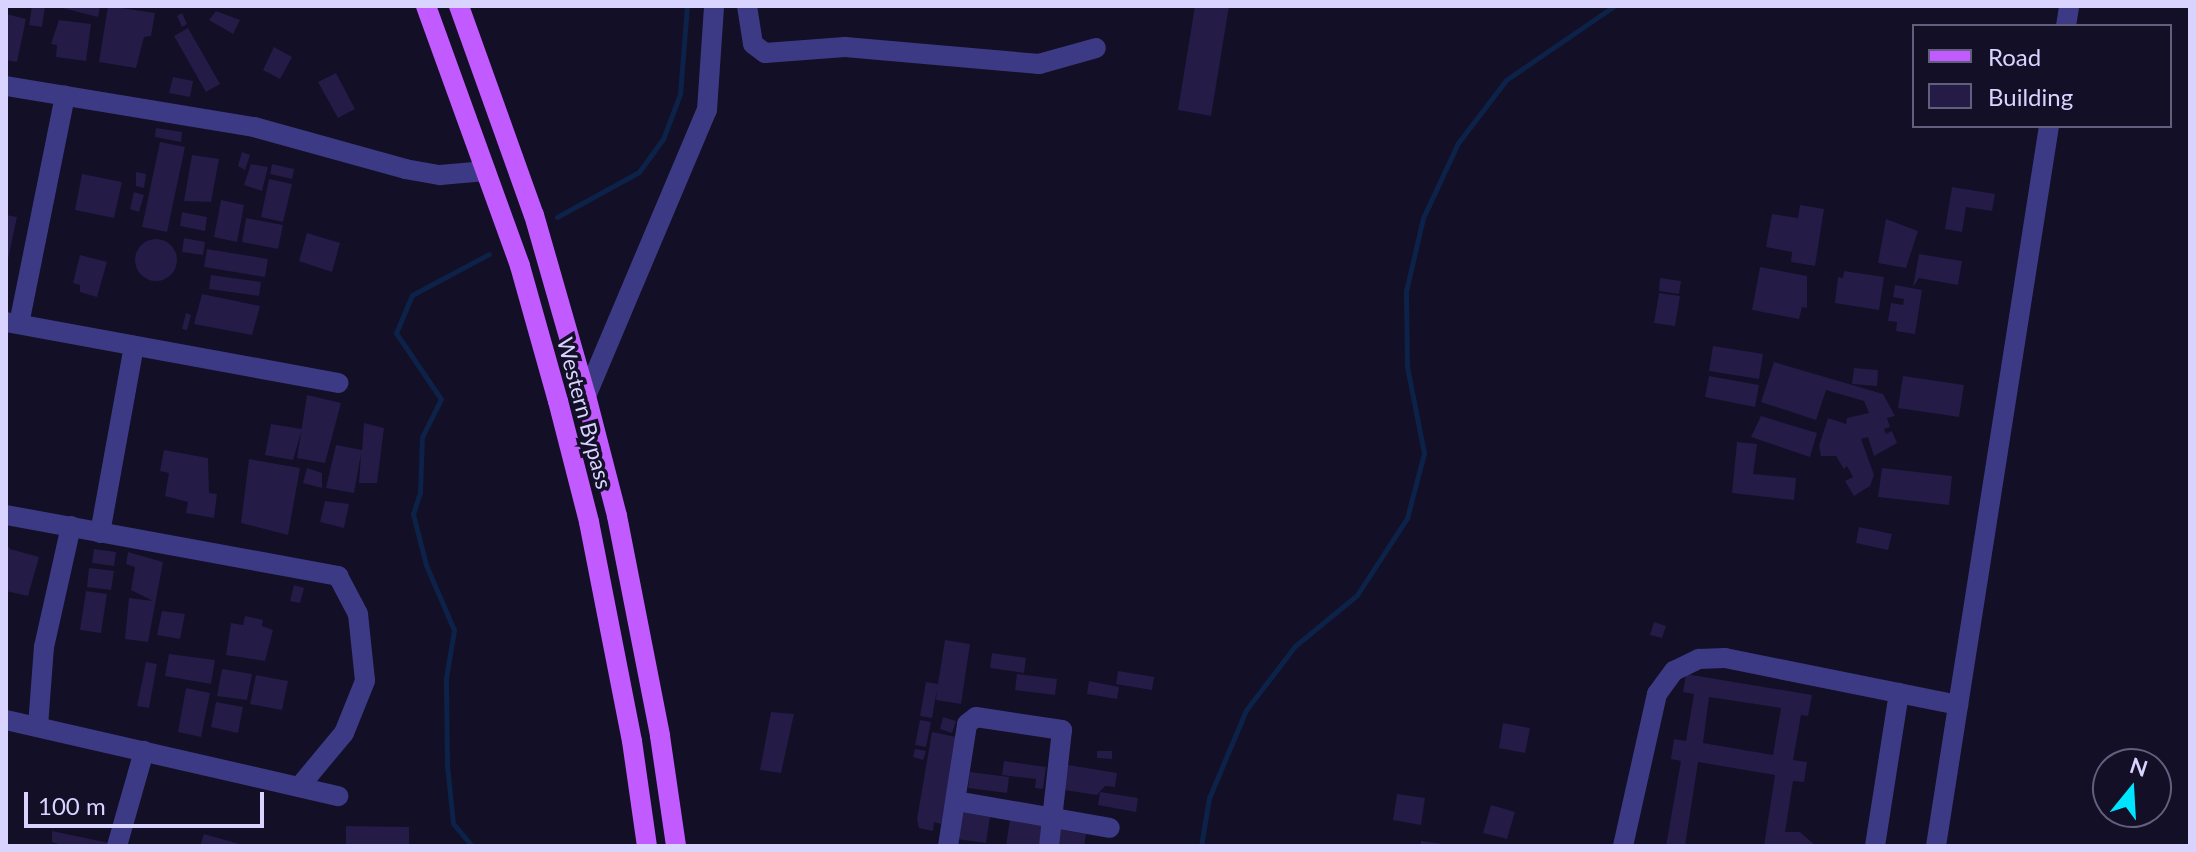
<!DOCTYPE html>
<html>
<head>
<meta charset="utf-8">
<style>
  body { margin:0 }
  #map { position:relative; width:2196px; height:852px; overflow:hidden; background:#130f26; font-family:Lato,sans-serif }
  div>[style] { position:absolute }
  .stream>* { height:5px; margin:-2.5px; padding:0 2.5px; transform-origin:2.5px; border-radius:2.5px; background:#0c2248 }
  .building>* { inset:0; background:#241b47 }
  .round { border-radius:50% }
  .minor>* { height:20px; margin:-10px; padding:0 10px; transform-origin:10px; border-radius:10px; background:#3d3a85 }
  .major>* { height:20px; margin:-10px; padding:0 10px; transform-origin:10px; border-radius:10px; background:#c25bff }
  span { translate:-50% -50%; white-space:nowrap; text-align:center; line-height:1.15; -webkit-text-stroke:7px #130f26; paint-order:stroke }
  .street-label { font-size:22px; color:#d9d4ff }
  .frame { position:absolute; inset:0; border:8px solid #d9d4ff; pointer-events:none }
  .legend { position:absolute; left:1912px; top:24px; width:260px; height:104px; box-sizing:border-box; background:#130f26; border:2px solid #625e7d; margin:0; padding:10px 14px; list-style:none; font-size:24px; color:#d9d4ff }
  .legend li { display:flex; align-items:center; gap:16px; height:40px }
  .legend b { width:40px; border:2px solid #625e7d }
  .north { position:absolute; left:2092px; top:748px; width:80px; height:80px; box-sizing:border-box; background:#130f26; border:2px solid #625e7d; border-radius:50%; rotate:18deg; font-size:22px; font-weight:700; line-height:32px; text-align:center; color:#d9d4ff }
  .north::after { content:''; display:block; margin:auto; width:28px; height:36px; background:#00e5ff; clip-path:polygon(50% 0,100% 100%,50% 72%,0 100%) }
  .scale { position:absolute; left:24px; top:792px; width:240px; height:36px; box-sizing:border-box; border:4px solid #d9d4ff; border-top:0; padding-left:10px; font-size:24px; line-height:28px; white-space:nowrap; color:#d9d4ff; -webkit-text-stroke:6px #130f26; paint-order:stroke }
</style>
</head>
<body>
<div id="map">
  <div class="stream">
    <i style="left:557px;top:217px;width:94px;rotate:-28.8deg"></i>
    <i style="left:639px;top:172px;width:41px;rotate:-54deg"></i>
    <i style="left:663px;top:139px;width:48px;rotate:-69.3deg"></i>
    <i style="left:680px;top:94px;width:88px;rotate:-85.5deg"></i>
    <i style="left:472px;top:846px;width:30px;rotate:-130deg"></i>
    <i style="left:453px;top:823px;width:58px;rotate:-95.9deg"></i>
    <i style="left:447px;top:765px;width:87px;rotate:-90.7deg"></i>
    <i style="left:446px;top:678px;width:49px;rotate:-80.5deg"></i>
    <i style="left:454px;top:630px;width:71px;rotate:-113.3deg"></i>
    <i style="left:426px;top:565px;width:53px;rotate:-104.3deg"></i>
    <i style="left:413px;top:514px;width:22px;rotate:-72deg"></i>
    <i style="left:420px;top:493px;width:56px;rotate:-88deg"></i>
    <i style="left:422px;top:437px;width:42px;rotate:-63.4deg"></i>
    <i style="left:441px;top:399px;width:80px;rotate:-124.3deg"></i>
    <i style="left:396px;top:333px;width:41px;rotate:-67.2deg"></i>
    <i style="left:412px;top:295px;width:87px;rotate:-28deg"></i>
    <i style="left:1201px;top:846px;width:49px;rotate:-80.5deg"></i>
    <i style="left:1209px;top:798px;width:95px;rotate:-67.2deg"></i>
    <i style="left:1246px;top:710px;width:81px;rotate:-52.6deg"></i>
    <i style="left:1295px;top:646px;width:80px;rotate:-39.4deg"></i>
    <i style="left:1357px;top:595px;width:92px;rotate:-57deg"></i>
    <i style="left:1407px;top:518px;width:67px;rotate:-75.3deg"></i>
    <i style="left:1424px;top:453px;width:89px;rotate:-101.1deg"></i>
    <i style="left:1407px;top:366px;width:75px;rotate:-90.8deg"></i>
    <i style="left:1406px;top:291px;width:75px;rotate:-76.9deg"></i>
    <i style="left:1423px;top:218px;width:83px;rotate:-65deg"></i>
    <i style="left:1458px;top:143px;width:79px;rotate:-52.7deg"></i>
    <i style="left:1506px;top:80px;width:131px;rotate:-34.4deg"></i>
  </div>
  <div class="building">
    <i style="clip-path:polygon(32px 6px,45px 6px,42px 27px,29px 25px)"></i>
    <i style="clip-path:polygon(55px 6px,100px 6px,98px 17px)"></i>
    <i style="clip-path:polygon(108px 6px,155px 13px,151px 36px,144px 37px,136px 68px,99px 62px)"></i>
    <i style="clip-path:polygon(1195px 6px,1229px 6px,1211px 116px,1178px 110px)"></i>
    <i style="clip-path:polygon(216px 11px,240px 20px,233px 34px,209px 20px)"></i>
    <i style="clip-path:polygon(182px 13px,187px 24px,182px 27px,177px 16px)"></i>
    <i style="clip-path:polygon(6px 14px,26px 19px,17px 62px,6px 60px)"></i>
    <i style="clip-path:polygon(59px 20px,91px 24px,86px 61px,56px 57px,57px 45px,51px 44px)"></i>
    <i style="clip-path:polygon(188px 28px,220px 84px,206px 92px,174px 36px)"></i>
    <i style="clip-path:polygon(274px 47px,292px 57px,280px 79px,263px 70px)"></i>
    <i style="clip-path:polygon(336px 73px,355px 109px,338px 118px,318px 82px)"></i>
    <i style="clip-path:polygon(173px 77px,193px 81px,190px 97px,169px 93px)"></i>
    <i style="clip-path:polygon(156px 128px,182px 132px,181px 142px,155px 137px)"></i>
    <i style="clip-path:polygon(160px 142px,185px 147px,167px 232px,142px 227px)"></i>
    <i style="clip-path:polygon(242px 152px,250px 155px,245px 170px,238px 166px)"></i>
    <i style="clip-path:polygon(192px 155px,219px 159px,211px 202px,184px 201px)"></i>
    <i style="clip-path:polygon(251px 164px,268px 167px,262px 191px,244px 185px)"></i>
    <i style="clip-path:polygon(272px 164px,294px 169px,292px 179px,270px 174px)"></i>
    <i style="clip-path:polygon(136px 172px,146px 174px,144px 188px,136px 186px)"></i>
    <i style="clip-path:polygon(82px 174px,122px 182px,114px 218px,75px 210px)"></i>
    <i style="clip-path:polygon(269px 179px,292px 184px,283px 222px,261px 217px)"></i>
    <i style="clip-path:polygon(1952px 187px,1995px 194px,1992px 211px,1966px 207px,1962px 232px,1945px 229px)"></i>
    <i style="clip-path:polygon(134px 192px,144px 195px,139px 212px,130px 209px)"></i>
    <i style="clip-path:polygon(221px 200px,244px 205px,237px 242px,214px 237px)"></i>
    <i style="clip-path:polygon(1800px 205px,1824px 209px,1815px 266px,1791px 262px,1792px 252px,1766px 247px,1772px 214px,1798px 218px)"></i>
    <i style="clip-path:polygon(182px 212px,207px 217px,205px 231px,180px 226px)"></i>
    <i style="clip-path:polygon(6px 215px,17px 217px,7px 264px,6px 264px)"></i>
    <i style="clip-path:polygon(246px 218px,283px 225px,278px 249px,242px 242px)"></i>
    <i style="clip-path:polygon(1886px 219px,1918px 231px,1906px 268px,1878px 263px)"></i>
    <i style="clip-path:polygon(307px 233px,340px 243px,332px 272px,299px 261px)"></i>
    <i style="clip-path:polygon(184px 238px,205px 242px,203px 255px,182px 252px)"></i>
    <i class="round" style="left:135px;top:239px;width:42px;height:42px"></i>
    <i style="clip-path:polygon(207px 249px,268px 259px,265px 277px,204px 267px)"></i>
    <i style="clip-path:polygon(1919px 254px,1962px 261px,1958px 285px,1919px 278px,1913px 287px)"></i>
    <i style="clip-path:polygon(80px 255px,107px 262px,97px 297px,80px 292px,80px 285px,73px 283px)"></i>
    <i style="clip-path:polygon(1760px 267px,1807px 276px,1807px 308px,1802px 307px,1799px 319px,1752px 310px)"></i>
    <i style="clip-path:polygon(1844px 271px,1884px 277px,1879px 310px,1835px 303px,1838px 277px,1843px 278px)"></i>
    <i style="clip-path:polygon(211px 275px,261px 282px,259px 296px,209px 289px)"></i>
    <i style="clip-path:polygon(1660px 278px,1681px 281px,1679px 294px,1659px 291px)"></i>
    <i style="clip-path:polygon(1895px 285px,1922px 290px,1915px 334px,1896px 331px,1897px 322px,1888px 321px,1891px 303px,1903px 305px,1904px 299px,1893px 297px)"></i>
    <i style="clip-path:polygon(1659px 293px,1680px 296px,1675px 326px,1654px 323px)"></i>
    <i style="clip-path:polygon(202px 294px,260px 306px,252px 335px,194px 324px)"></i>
    <i style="clip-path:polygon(186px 313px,191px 315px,187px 330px,182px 329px)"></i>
    <i style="clip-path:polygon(1713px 346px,1763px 354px,1759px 379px,1709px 371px)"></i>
    <i style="clip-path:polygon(1774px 362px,1883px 394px,1895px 416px,1887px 418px,1890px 427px,1884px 429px,1886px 434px,1892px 431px,1897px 443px,1874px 456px,1868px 437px,1861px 439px,1874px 475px,1870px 486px,1854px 496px,1845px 481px,1853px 477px,1847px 466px,1844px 469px,1836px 456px,1821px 456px,1819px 446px,1828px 418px,1846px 424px,1847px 418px,1869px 413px,1864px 401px,1826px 390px,1816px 420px,1761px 402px)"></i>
    <i style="clip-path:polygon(1854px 368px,1878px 370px,1877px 386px,1852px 384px)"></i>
    <i style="clip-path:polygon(1709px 376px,1759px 385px,1755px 407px,1705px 397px)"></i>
    <i style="clip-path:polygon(1903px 376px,1964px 385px,1959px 417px,1898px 408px)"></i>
    <i style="clip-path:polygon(307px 395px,341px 403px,325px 463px,297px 458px)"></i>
    <i style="clip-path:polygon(1761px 416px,1817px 433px,1810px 457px,1751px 437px)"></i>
    <i style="clip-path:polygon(364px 423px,384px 428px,377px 483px,359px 483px,361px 454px,354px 493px,326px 488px,336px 445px,362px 450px)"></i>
    <i style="clip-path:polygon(271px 424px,302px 429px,293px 460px,265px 455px)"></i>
    <i style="clip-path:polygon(1737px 442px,1757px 444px,1753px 474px,1796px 478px,1794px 500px,1732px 493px)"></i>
    <i style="clip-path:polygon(164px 450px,208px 458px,209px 493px,217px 494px,214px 518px,186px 513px,188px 502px,165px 496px,169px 473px,160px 471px)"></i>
    <i style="clip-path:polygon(249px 459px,300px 468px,288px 535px,241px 523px)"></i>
    <i style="clip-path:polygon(307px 468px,322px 473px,322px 488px,303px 483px)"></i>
    <i style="clip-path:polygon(1882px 468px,1952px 476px,1949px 505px,1878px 497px)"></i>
    <i style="clip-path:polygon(325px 501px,349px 504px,344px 528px,320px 522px)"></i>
    <i style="clip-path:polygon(1859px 527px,1892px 534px,1888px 550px,1856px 543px)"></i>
    <i style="clip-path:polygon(6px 543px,10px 549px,39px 557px,28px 596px,6px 591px)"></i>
    <i style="clip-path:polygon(94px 549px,116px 552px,114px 566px,92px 563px)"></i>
    <i style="clip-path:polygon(128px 552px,163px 562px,148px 642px,125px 639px,129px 598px,153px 601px,131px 590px,135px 567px,126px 564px)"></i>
    <i style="clip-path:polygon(89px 568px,114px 571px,111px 590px,87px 587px)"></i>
    <i style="clip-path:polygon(294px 585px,304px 588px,300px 603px,290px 601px)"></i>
    <i style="clip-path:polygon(86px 591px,107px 594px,101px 633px,80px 630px)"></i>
    <i style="clip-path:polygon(162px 611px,185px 614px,180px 639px,157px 635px)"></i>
    <i style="clip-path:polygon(245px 616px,263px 620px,262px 626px,273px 630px,265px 661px,226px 655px,231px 623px,243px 625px)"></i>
    <i style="clip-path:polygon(1654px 622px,1666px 626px,1662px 638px,1650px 635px)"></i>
    <i style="clip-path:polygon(945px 640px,970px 644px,961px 704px,936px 700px,937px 690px,932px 718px,920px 716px,926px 682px,938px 684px)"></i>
    <i style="clip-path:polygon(992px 653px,1026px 658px,1024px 673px,990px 668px)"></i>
    <i style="clip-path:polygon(169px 654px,215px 660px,211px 684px,165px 676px)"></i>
    <i style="clip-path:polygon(146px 662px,157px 664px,149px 708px,137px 706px)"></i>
    <i style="clip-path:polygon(222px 669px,252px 674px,247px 700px,217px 696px)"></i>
    <i style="clip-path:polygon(1118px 671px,1154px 677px,1152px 690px,1116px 684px)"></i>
    <i style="clip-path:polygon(1017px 674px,1057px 679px,1055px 695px,1015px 690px)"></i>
    <i style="clip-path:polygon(evenodd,1686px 674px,1812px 695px,1808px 716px,1801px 715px,1793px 760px,1807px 762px,1804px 782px,1793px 781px,1785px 832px,1800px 832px,1816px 846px,1764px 846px,1775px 775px,1698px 762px,1685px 846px,1666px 846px,1681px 761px,1671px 759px,1674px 739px,1686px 741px,1694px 694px,1683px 692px,1686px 674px,1709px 697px,1781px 708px,1773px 755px,1703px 743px,1709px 697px)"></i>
    <i style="clip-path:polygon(256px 675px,288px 681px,282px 710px,250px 704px)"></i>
    <i style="clip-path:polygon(1089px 681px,1119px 687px,1117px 699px,1087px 694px)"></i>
    <i style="clip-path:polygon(186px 688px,210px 693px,201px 737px,178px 732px)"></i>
    <i style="clip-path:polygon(216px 702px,243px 707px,238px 733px,211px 727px)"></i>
    <i style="clip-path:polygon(771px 712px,794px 714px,781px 773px,760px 770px)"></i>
    <i style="clip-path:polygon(943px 717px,956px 721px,952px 733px,940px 729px)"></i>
    <i style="clip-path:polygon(920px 720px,931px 722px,926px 747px,915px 745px)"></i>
    <i style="clip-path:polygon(1503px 723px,1530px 728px,1525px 753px,1499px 748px)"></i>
    <i style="clip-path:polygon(932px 732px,957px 737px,941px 824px,934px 822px,933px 831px,919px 828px,917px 819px)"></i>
    <i style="clip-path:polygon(915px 749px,926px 751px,923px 760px,913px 757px)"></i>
    <i style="clip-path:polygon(1097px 751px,1112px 751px,1112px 759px,1097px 758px)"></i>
    <i style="clip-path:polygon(1004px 761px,1046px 767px,1043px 789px,1035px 788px,1036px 779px,1002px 775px)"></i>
    <i style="clip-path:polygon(1068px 765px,1117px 773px,1115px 787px,1105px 786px,1097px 795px,1064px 790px)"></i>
    <i style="clip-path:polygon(970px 772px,1009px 777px,1007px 793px,968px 788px)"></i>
    <i style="clip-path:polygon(1100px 792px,1138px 798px,1136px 812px,1098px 805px)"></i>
    <i style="clip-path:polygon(1397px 794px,1425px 798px,1421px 825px,1393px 820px)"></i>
    <i style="clip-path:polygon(1491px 805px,1515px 812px,1507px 839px,1483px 833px)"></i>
    <i style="clip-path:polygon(961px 812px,990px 817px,986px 843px,957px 839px)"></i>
    <i style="clip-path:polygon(1010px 820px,1043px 825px,1039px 846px,1006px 845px)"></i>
    <i style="clip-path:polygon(346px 826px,409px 827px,409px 846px,346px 846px)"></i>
    <i style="clip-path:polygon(1058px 829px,1086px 834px,1084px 846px,1055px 846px)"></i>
    <i style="clip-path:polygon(52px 831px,109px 843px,108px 846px,65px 846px,52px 842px)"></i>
    <i style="clip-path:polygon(204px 834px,243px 845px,243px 846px,200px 846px)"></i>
    <i style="clip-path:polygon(1421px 841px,1443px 844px,1443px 846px,1420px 846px)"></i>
  </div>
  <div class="minor">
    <i style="left:747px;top:6px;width:38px;rotate:81deg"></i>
    <i style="left:753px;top:44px;width:15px;rotate:37deg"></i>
    <i style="left:765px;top:53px;width:80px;rotate:-4.3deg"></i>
    <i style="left:845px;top:47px;width:195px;rotate:5deg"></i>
    <i style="left:1039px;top:64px;width:59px;rotate:-15.7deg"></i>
    <i style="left:2066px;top:26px;width:20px;rotate:-81deg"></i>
    <i style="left:6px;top:86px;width:251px;rotate:9.4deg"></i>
    <i style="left:254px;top:127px;width:157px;rotate:15.5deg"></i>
    <i style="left:405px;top:169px;width:36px;rotate:10deg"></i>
    <i style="left:440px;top:175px;width:46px;rotate:-5deg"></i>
    <i style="left:6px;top:322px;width:338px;rotate:10.4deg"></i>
    <i style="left:19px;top:324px;width:233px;rotate:-78.6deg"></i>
    <i style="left:586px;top:396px;width:311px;rotate:-67.1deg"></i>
    <i style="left:707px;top:110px;width:104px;rotate:-86.1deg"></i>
    <i style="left:6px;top:515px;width:338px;rotate:10.4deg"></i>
    <i style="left:338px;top:576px;width:43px;rotate:62.2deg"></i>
    <i style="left:358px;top:614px;width:67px;rotate:84deg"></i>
    <i style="left:365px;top:681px;width:56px;rotate:112deg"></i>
    <i style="left:344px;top:733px;width:70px;rotate:129.8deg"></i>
    <i style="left:100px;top:533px;width:190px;rotate:-79.7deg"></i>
    <i style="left:6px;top:720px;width:341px;rotate:12.9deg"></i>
    <i style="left:38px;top:726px;width:79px;rotate:-85.7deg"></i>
    <i style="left:44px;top:647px;width:124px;rotate:-77.4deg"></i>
    <i style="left:956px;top:801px;width:156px;rotate:9.9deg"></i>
    <i style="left:117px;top:846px;width:99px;rotate:-74.1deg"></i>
    <i style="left:948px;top:846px;width:123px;rotate:-81.1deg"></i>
    <i style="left:967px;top:724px;width:11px;rotate:-38deg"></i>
    <i style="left:976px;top:717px;width:87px;rotate:8.6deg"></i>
    <i style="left:1062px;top:730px;width:117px;rotate:96.4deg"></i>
    <i style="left:1623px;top:846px;width:156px;rotate:-77.4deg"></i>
    <i style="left:1657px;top:694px;width:29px;rotate:-54deg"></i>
    <i style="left:1674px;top:671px;width:28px;rotate:-26deg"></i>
    <i style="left:1699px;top:659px;width:26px;rotate:-2deg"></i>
    <i style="left:1725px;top:658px;width:238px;rotate:11.4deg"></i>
    <i style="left:1875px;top:846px;width:155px;rotate:-81.1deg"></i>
    <i style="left:1936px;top:846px;width:729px;rotate:-81.08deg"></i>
  </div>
  <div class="major">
    <i style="left:426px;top:6px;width:276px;rotate:70.1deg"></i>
    <i style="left:520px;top:266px;width:140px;rotate:74.3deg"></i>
    <i style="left:558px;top:401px;width:125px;rotate:75.6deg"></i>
    <i style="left:589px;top:522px;width:223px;rotate:78.9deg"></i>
    <i style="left:632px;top:741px;width:106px;rotate:81.9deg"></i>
    <i style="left:459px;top:6px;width:222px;rotate:70.3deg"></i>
    <i style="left:534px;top:215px;width:188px;rotate:74deg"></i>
    <i style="left:586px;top:396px;width:124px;rotate:75.5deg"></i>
    <i style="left:617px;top:516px;width:224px;rotate:78.9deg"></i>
    <i style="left:660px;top:736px;width:111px;rotate:81.7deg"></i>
  </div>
  <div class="street-label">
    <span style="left:585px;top:413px;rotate:75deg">Western Bypass</span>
  </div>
  <div class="frame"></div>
  <ul class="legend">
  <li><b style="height:10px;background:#c25bff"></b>Road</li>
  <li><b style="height:22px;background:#241b47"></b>Building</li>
  </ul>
  <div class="north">N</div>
  <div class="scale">100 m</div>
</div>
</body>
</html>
